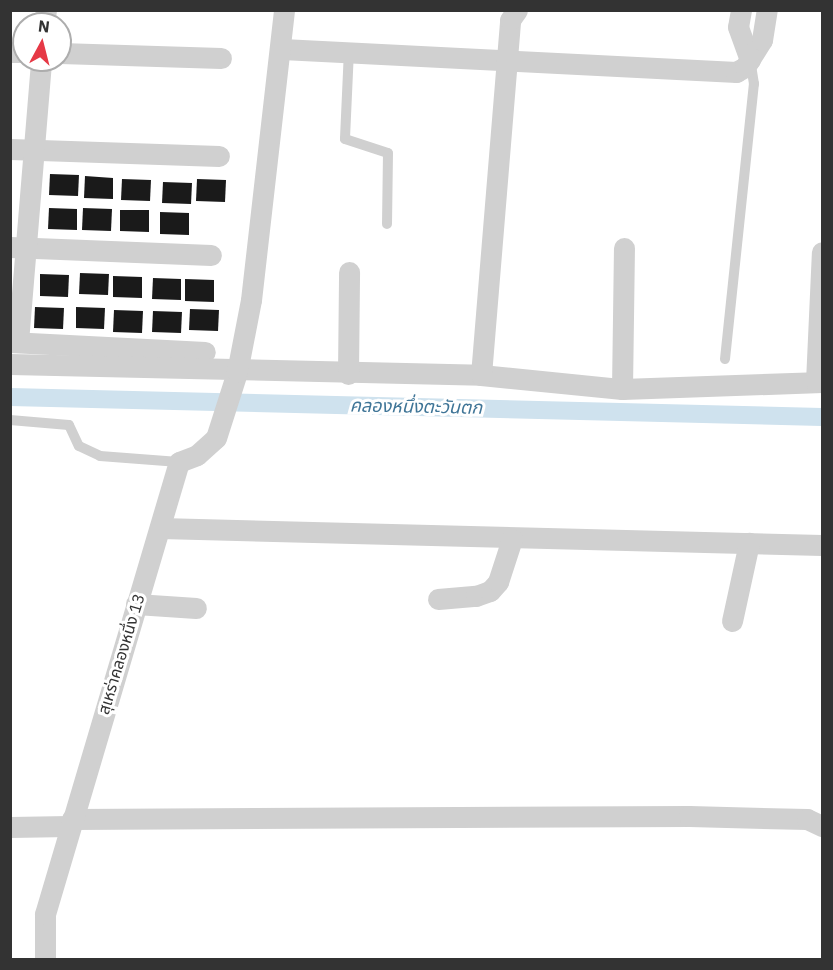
<!DOCTYPE html>
<html>
<head>
<meta charset="utf-8">
<style>
  body { margin:0 }
  #map { position:relative; width:833px; height:970px; overflow:hidden; background:#fff; font-family:"IBM Plex Sans","Noto Sans Thai",sans-serif }
  div>[style] { position:absolute }
  .canal>* { height:18px; margin:-9px; padding:0 9px; transform-origin:9px; border-radius:9px; background:#cfe2ee }
  .building>* { inset:0; background:#1a1a1a }
  .lane>* { height:10px; margin:-5px; padding:0 5px; transform-origin:5px; border-radius:5px; background:#d0d0d0 }
  .street>* { height:21px; margin:-10.5px; padding:0 10.5px; transform-origin:10.5px; border-radius:10.5px; background:#d0d0d0 }
  span { translate:-50% -50%; white-space:nowrap; text-align:center; line-height:1.15; -webkit-text-stroke:6px #fff; paint-order:stroke }
  .street-label { font-size:16px; color:#333 }
  .water-label { font-size:18px; color:#3f7597; font-style:italic }
  .frame { position:absolute; inset:0; border:12px solid #333; pointer-events:none }
  .north { position:absolute; left:12px; top:12px; width:60px; height:60px; box-sizing:border-box; background:#fff; border:2px solid #adadad; border-radius:50%; rotate:7deg; font-size:16px; font-weight:700; line-height:24px; text-align:center; color:#333 }
  .north::after { content:''; display:block; margin:auto; width:21px; height:27px; background:#e63946; clip-path:polygon(50% 0,100% 100%,50% 72%,0 100%) }
</style>
</head>
<body>
<div id="map">
  <div class="canal">
    <i style="left:10px;top:397px;width:812px;rotate:1.41deg"></i>
  </div>
  <div class="building">
    <i style="clip-path:polygon(50px 174px,79px 175px,78px 196px,49px 195px)"></i>
    <i style="clip-path:polygon(85px 176px,113px 178px,113px 199px,84px 198px)"></i>
    <i style="clip-path:polygon(122px 179px,151px 180px,150px 201px,121px 200px)"></i>
    <i style="clip-path:polygon(197px 179px,226px 180px,225px 202px,196px 201px)"></i>
    <i style="clip-path:polygon(163px 182px,192px 183px,191px 204px,162px 203px)"></i>
    <i style="clip-path:polygon(49px 208px,77px 209px,77px 230px,48px 229px)"></i>
    <i style="clip-path:polygon(83px 208px,112px 209px,111px 231px,82px 230px)"></i>
    <i style="clip-path:polygon(120px 210px,149px 210px,149px 232px,120px 231px)"></i>
    <i style="clip-path:polygon(160px 212px,189px 213px,189px 235px,160px 234px)"></i>
    <i style="clip-path:polygon(80px 273px,109px 274px,108px 295px,79px 294px)"></i>
    <i style="clip-path:polygon(40px 274px,69px 275px,68px 297px,40px 296px)"></i>
    <i style="clip-path:polygon(113px 276px,142px 277px,142px 298px,113px 297px)"></i>
    <i style="clip-path:polygon(153px 278px,181px 279px,181px 300px,152px 299px)"></i>
    <i style="clip-path:polygon(185px 279px,214px 280px,214px 302px,185px 301px)"></i>
    <i style="clip-path:polygon(35px 307px,64px 308px,63px 329px,34px 328px)"></i>
    <i style="clip-path:polygon(76px 307px,105px 308px,104px 329px,76px 328px)"></i>
    <i style="clip-path:polygon(190px 309px,219px 310px,218px 331px,189px 330px)"></i>
    <i style="clip-path:polygon(114px 310px,143px 311px,142px 333px,113px 332px)"></i>
    <i style="clip-path:polygon(153px 311px,182px 312px,181px 333px,152px 332px)"></i>
  </div>
  <div class="lane">
    <i style="left:349px;top:50px;width:89px;rotate:92.6deg"></i>
    <i style="left:345px;top:139px;width:45px;rotate:18deg"></i>
    <i style="left:388px;top:153px;width:71px;rotate:90.8deg"></i>
    <i style="left:725px;top:359px;width:277px;rotate:-84deg"></i>
    <i style="left:754px;top:84px;width:24px;rotate:-99deg"></i>
    <i style="left:10px;top:420px;width:59px;rotate:4.8deg"></i>
    <i style="left:69px;top:425px;width:23px;rotate:65deg"></i>
    <i style="left:79px;top:446px;width:23px;rotate:25deg"></i>
    <i style="left:100px;top:456px;width:79px;rotate:4.3deg"></i>
  </div>
  <div class="street">
    <i style="left:741px;top:10px;width:17px;rotate:100deg"></i>
    <i style="left:738px;top:27px;width:35px;rotate:70deg"></i>
    <i style="left:44px;top:24px;width:14px;rotate:-82deg"></i>
    <i style="left:282px;top:49px;width:455px;rotate:2.9deg"></i>
    <i style="left:736px;top:72px;width:10px;rotate:-29deg"></i>
    <i style="left:745px;top:67px;width:32px;rotate:-58deg"></i>
    <i style="left:762px;top:40px;width:30px;rotate:-81deg"></i>
    <i style="left:10px;top:52px;width:14px"></i>
    <i style="left:60px;top:53px;width:161px;rotate:1.8deg"></i>
    <i style="left:10px;top:149px;width:209px;rotate:1.9deg"></i>
    <i style="left:10px;top:247px;width:201px;rotate:2.3deg"></i>
    <i style="left:10px;top:342px;width:195px;rotate:2.9deg"></i>
    <i style="left:18px;top:342px;width:283px;rotate:-85.3deg"></i>
    <i style="left:10px;top:364px;width:471px;rotate:1.3deg"></i>
    <i style="left:481px;top:375px;width:142px;rotate:5.7deg"></i>
    <i style="left:622px;top:389px;width:200px;rotate:-2deg"></i>
    <i style="left:348px;top:374px;width:102px;rotate:-89.4deg"></i>
    <i style="left:481px;top:375px;width:356px;rotate:-85.3deg"></i>
    <i style="left:510px;top:20px;width:12px;rotate:-55deg"></i>
    <i style="left:816px;top:382px;width:130px;rotate:-87.4deg"></i>
    <i style="left:622px;top:389px;width:141px;rotate:-89.2deg"></i>
    <i style="left:160px;top:528px;width:662px;rotate:1.47deg"></i>
    <i style="left:438px;top:599px;width:38px;rotate:-5deg"></i>
    <i style="left:476px;top:596px;width:15px;rotate:-20deg"></i>
    <i style="left:490px;top:591px;width:12px;rotate:-48deg"></i>
    <i style="left:498px;top:582px;width:45px;rotate:-72deg"></i>
    <i style="left:136px;top:604px;width:60px;rotate:3.8deg"></i>
    <i style="left:732px;top:621px;width:80px;rotate:-77.7deg"></i>
    <i style="left:72px;top:819px;width:617px;rotate:-0.28deg"></i>
    <i style="left:689px;top:816px;width:118px;rotate:1.5deg"></i>
    <i style="left:807px;top:819px;width:17px;rotate:25deg"></i>
    <i style="left:10px;top:827px;width:59px;rotate:-1deg"></i>
    <i style="left:45px;top:960px;width:46px;rotate:-90deg"></i>
    <i style="left:45px;top:914px;width:471px;rotate:-73.5deg"></i>
    <i style="left:179px;top:462px;width:19px;rotate:-21deg"></i>
    <i style="left:197px;top:455px;width:25px;rotate:-42deg"></i>
    <i style="left:216px;top:438px;width:69px;rotate:-72.3deg"></i>
    <i style="left:237px;top:372px;width:73px;rotate:-79deg"></i>
    <i style="left:251px;top:300px;width:292px;rotate:-83.5deg"></i>
  </div>
  <div class="street-label">
    <span style="left:121px;top:654px;rotate:-73deg">สุเหร่าคลองหนึ่ง 13</span>
  </div>
  <div class="water-label">
    <span style="left:416px;top:407px;rotate:1deg">คลองหนึ่งตะวันตก</span>
  </div>
  <div class="frame"></div>
  <div class="north">N</div>
</div>
</body>
</html>
